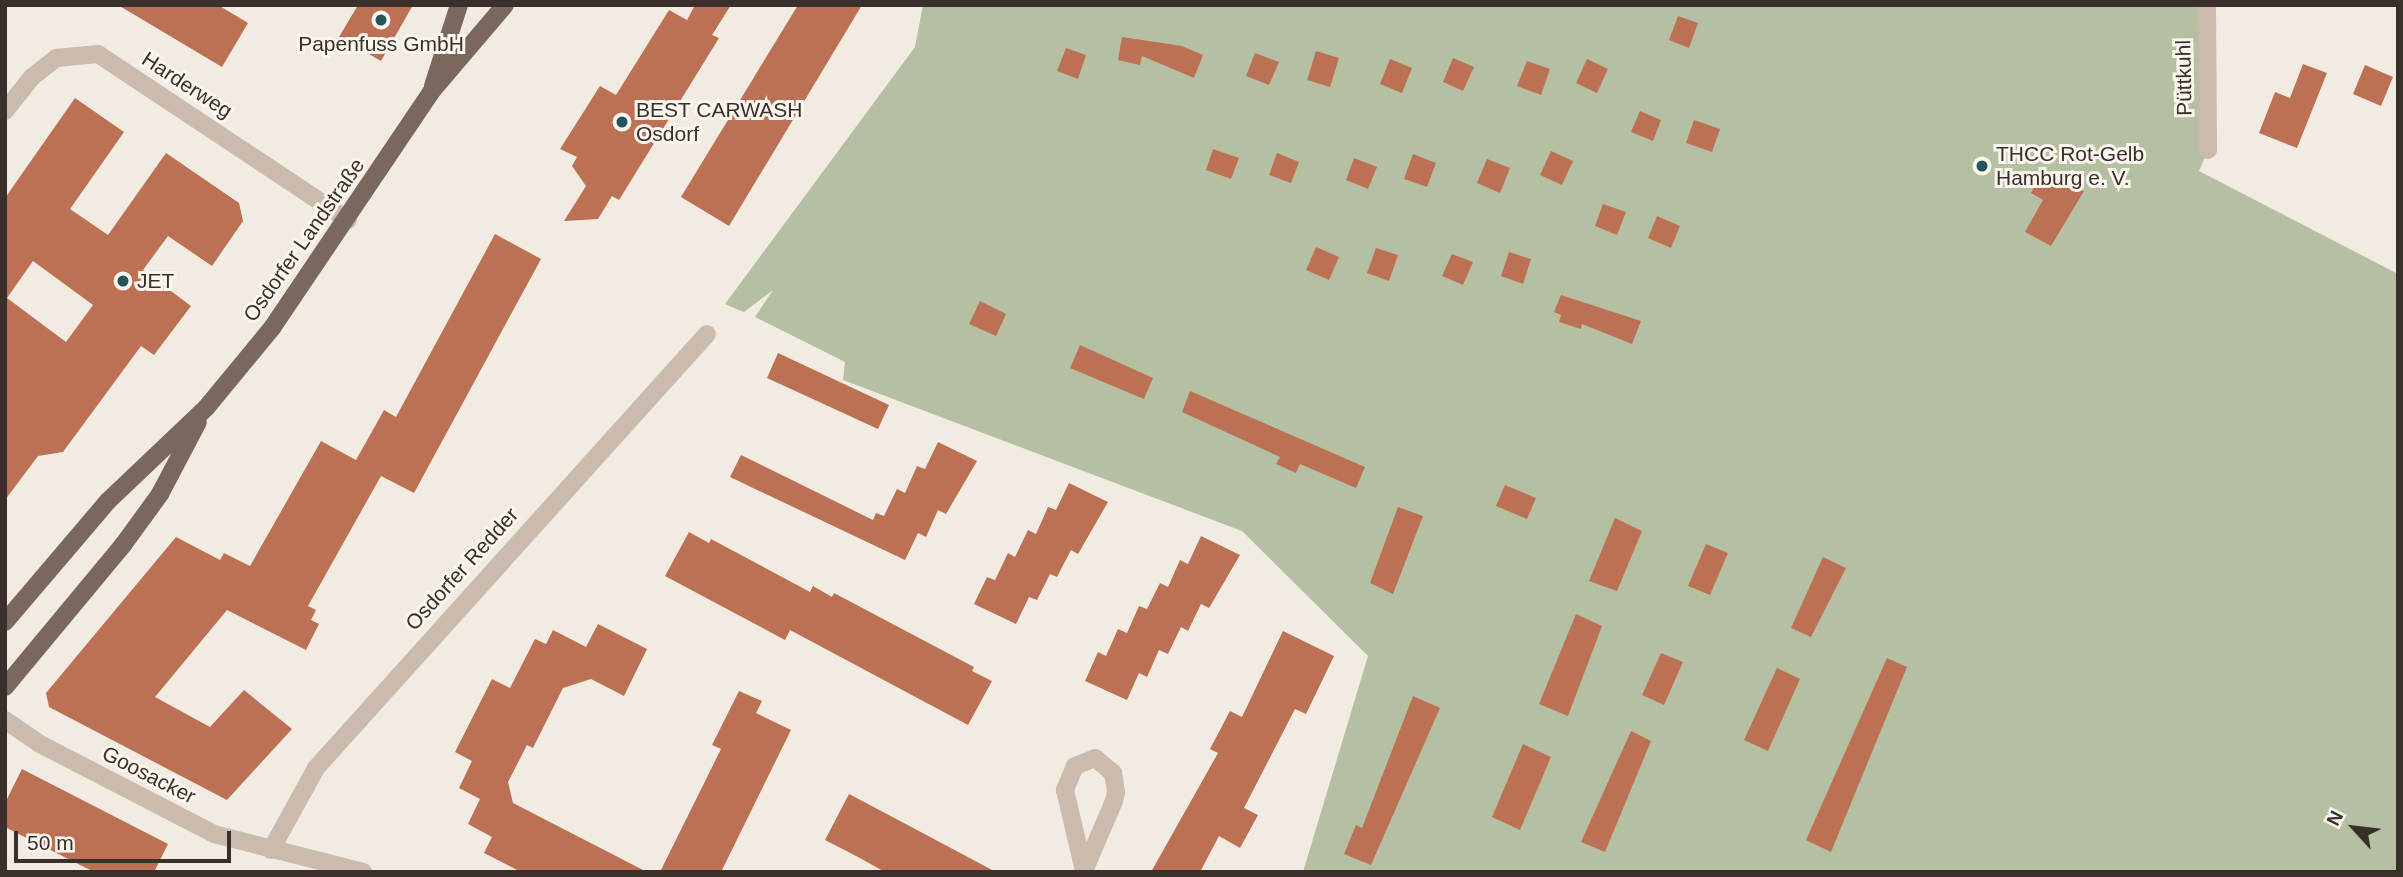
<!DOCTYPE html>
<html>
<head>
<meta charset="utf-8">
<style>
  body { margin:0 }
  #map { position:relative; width:2403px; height:877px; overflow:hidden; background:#f2ebe2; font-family:Helvetica,sans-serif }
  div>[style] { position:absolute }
  .green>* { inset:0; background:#b5c0a2 }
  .building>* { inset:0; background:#bd7154 }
  .minor>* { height:18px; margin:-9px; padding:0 9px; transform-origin:9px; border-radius:9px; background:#cabbae }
  .major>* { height:18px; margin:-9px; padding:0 9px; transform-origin:9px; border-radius:9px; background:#7a685e }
  .dots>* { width:19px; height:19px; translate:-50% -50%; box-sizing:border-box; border:4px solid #faf5ee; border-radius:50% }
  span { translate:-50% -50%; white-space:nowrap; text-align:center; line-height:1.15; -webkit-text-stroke:6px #faf5ee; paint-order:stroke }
  .poi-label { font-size:21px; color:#39302c }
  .left { translate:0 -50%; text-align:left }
  .street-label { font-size:21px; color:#39302c }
  .frame { position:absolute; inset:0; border:7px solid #39302c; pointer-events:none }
  .north { position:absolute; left:2319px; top:793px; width:70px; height:70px; -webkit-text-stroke:5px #faf5ee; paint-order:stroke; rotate:297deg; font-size:19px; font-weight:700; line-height:28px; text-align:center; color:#39302c }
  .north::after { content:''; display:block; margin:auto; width:24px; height:32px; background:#39302c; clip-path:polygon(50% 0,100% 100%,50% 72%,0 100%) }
  .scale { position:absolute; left:14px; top:831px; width:217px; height:32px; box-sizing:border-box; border:4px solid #39302c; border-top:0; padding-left:9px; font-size:21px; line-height:24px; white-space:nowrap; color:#39302c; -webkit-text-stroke:5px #faf5ee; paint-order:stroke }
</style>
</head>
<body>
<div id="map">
  <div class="green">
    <i style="clip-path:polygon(923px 5px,2207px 5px,2208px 150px,2199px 171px,2398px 274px,2398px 872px,1303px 872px,1368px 656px,1242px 531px,843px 380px,845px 362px,755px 317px,773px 290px,744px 312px,725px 304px,915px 47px)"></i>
  </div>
  <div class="building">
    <i style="clip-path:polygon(118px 5px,218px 5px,248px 23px,222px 67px)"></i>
    <i style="clip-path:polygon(358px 5px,413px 5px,381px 61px,339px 37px)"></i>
    <i style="clip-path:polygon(695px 5px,731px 5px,712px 35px,719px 38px,619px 200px,612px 196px,598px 219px,564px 221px,586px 186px,572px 166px,577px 157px,560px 149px,600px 86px,616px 95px,669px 10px,687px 20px)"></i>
    <i style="clip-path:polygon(798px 5px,862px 5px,729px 226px,681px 197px)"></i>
    <i style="clip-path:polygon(1678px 16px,1698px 23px,1689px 48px,1669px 40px)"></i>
    <i style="clip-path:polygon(1122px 37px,1182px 46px,1203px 55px,1194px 78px,1142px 56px,1140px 65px,1118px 60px)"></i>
    <i style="clip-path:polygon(1066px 48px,1086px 55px,1078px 79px,1057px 71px)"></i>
    <i style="clip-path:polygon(1316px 51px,1339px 58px,1330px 87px,1307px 80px)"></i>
    <i style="clip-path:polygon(1255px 53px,1279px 62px,1269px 85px,1246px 76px)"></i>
    <i style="clip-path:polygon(1453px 58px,1474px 67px,1463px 91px,1443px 82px)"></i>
    <i style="clip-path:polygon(1390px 59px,1412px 68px,1402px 93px,1380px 84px)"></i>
    <i style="clip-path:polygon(1587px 59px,1608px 69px,1597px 93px,1576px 83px)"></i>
    <i style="clip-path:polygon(1527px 61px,1550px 69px,1541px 95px,1517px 86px)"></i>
    <i style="clip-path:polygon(2303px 64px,2327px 73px,2297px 148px,2259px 133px,2275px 92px,2290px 98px)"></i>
    <i style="clip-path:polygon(2365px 65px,2393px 77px,2381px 106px,2353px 94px)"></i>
    <i style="clip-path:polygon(evenodd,75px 98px,124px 132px,70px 209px,108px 235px,166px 153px,239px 203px,243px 221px,212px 266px,168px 236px,143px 270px,191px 306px,154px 355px,141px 346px,63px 452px,38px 456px,5px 500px,5px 198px,75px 98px,33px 261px,93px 305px,66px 342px,7px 298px,33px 261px)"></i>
    <i style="clip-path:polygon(1640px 111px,1661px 120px,1653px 141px,1631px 132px)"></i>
    <i style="clip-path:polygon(1694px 120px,1720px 129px,1712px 152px,1686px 143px)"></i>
    <i style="clip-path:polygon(1213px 149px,1239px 158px,1231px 179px,1206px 170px)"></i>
    <i style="clip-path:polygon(1551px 151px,1573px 161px,1562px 185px,1540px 175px)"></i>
    <i style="clip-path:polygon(1277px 153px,1299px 162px,1291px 183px,1269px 175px)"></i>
    <i style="clip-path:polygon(1413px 154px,1436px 163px,1427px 187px,1404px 179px)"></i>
    <i style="clip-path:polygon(1354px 158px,1377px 167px,1368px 189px,1346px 180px)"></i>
    <i style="clip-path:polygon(1487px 159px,1510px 168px,1500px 193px,1477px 183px)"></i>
    <i style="clip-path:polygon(2042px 171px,2084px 191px,2051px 246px,2025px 232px,2043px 200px,2031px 193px)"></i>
    <i style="clip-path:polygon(1603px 204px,1626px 212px,1617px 235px,1595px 226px)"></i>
    <i style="clip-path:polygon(1657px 216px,1680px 226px,1671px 248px,1648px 238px)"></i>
    <i style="clip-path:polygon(495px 234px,541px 259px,414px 493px,381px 476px,308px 606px,316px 610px,311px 620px,319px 624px,306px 650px,227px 610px,155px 697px,210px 727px,244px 690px,292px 729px,227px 800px,49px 707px,46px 693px,176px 537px,220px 560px,224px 553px,250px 566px,321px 441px,356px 460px,384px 410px,396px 417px)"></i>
    <i style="clip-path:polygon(1316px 247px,1339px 257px,1329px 280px,1306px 270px)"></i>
    <i style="clip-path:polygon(1376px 248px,1398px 255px,1389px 281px,1367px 273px)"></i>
    <i style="clip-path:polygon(1509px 252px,1531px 259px,1523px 284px,1501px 276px)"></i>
    <i style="clip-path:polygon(1452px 254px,1473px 262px,1463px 285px,1442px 276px)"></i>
    <i style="clip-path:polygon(1561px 295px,1641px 321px,1632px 344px,1582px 324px,1581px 329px,1559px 322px,1561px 315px,1554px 312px)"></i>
    <i style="clip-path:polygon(980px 301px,1006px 314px,996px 336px,969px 324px)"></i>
    <i style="clip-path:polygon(1080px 345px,1153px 378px,1144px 399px,1070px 368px)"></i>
    <i style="clip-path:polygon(778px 353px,889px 405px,878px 429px,767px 378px)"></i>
    <i style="clip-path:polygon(1190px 391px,1365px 467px,1356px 488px,1300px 464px,1296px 473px,1276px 464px,1280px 457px,1182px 412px)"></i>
    <i style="clip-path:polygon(938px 442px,977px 461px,946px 514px,938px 510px,926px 537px,918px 533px,905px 560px,730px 477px,741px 455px,873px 520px,876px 513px,884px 516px,897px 489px,905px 493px,917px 466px,925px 469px)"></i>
    <i style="clip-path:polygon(1069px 483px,1108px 502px,1078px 554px,1071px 550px,1057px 577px,1050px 574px,1037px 600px,1029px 597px,1016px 624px,974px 604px,987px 577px,995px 580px,1008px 553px,1015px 557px,1028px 530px,1036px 534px,1048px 507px,1056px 510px)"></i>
    <i style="clip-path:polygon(1505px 485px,1536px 498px,1527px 519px,1496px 506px)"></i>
    <i style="clip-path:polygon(1398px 507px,1423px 516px,1393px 594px,1370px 583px)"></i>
    <i style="clip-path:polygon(1615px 518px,1642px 531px,1617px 591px,1589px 581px)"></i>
    <i style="clip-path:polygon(689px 532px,709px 543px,711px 539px,810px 592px,813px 586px,832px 597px,834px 593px,974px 667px,972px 671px,992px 681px,968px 725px,790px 630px,785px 640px,665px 576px)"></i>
    <i style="clip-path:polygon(1201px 536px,1240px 555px,1209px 608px,1201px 604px,1188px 631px,1181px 627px,1168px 654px,1159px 650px,1147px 677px,1139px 673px,1127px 700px,1085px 681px,1098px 652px,1106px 656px,1118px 629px,1127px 633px,1139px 606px,1147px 609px,1160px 583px,1168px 587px,1180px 560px,1188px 564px)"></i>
    <i style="clip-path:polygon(1706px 544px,1728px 553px,1710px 595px,1688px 586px)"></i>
    <i style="clip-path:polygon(1823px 557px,1846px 568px,1811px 637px,1791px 628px)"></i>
    <i style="clip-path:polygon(1576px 614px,1602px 626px,1568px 716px,1539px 704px)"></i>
    <i style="clip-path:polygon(598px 624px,647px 649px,624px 696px,591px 679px,563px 688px,533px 748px,527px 745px,508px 782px,513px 803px,647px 872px,521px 872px,484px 853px,492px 837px,468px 824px,480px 799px,459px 788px,472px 761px,455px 752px,492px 679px,510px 688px,535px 639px,546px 644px,553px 630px,586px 647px)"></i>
    <i style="clip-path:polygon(1283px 631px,1334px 656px,1306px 714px,1295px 709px,1244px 808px,1258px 815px,1240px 848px,1219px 836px,1200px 872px,1151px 872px,1218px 753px,1210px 749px,1230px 711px,1242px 717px)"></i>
    <i style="clip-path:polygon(1661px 653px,1683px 662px,1664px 705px,1642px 695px)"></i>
    <i style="clip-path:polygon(1887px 658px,1907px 667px,1831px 852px,1806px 840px)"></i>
    <i style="clip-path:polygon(1777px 668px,1800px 679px,1768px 751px,1744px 740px)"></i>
    <i style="clip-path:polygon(739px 691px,762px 701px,756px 713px,791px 730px,721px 872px,660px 872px,721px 749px,712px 745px)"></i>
    <i style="clip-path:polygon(1413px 696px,1440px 708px,1371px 865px,1344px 854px,1356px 825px,1362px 828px)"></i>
    <i style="clip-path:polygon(1631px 731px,1651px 741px,1605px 852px,1581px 842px)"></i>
    <i style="clip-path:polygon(1523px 744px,1551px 757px,1520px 830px,1492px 817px)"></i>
    <i style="clip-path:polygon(22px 769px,168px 844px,154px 872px,94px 872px,5px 827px,5px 803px)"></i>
    <i style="clip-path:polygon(849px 794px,902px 822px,996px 872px,885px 872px,858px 857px,825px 840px)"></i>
  </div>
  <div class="minor">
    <i style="left:2207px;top:5px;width:145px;rotate:89.6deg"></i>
    <i style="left:5px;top:111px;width:43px;rotate:-51.5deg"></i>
    <i style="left:32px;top:77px;width:31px;rotate:-38deg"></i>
    <i style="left:56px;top:58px;width:42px;rotate:-5.4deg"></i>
    <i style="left:98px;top:54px;width:300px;rotate:33.6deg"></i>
    <i style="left:5px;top:720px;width:42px;rotate:34.4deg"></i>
    <i style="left:40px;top:744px;width:196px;rotate:27.3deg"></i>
    <i style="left:214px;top:834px;width:154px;rotate:14.3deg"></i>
    <i style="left:271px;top:850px;width:94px;rotate:-61.2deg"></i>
    <i style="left:316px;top:768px;width:584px;rotate:-47.98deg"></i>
    <i style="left:1084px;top:872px;width:1px;rotate:-90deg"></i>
    <i style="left:1084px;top:871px;width:76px;rotate:-66.8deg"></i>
    <i style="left:1114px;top:801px;width:9px;rotate:-77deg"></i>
    <i style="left:1116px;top:792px;width:19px;rotate:-99deg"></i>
    <i style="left:1113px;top:773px;width:23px;rotate:-140deg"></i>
    <i style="left:1095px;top:758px;width:22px;rotate:158deg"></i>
    <i style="left:1075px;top:766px;width:26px;rotate:113deg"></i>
    <i style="left:1065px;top:790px;width:83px;rotate:76.8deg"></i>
  </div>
  <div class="major">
    <i style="left:433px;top:86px;width:85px;rotate:-72.2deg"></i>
    <i style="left:5px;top:622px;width:159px;rotate:-49.6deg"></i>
    <i style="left:108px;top:501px;width:135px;rotate:-43.5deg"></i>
    <i style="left:206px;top:408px;width:104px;rotate:-50.5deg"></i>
    <i style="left:272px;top:328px;width:285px;rotate:-56deg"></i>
    <i style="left:431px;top:92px;width:114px;rotate:-49.6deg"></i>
    <i style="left:5px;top:687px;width:185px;rotate:-50.3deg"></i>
    <i style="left:123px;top:545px;width:63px;rotate:-54deg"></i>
    <i style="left:160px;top:494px;width:81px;rotate:-62.2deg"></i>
  </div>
  <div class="dots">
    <i style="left:381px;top:20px;background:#245358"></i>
    <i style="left:622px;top:122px;background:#245358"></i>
    <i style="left:1982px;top:166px;background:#245358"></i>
    <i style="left:123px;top:281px;background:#245358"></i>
  </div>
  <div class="poi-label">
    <span style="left:381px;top:44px">Papenfuss GmbH</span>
    <span class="left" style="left:636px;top:122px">BEST CARWASH<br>Osdorf</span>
    <span class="left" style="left:1996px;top:166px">THCC Rot-Gelb<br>Hamburg e. V.</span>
    <span class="left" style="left:137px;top:281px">JET</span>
  </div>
  <div class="street-label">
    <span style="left:2184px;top:78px;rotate:-91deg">Püttkuhl</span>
    <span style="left:187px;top:85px;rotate:33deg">Harderweg</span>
    <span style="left:304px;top:240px;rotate:-55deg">Osdorfer Landstraße</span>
    <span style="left:462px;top:569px;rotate:-48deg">Osdorfer Redder</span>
    <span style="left:149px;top:775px;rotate:27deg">Goosacker</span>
  </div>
  <div class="frame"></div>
  <div class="north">N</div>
  <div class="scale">50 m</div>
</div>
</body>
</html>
